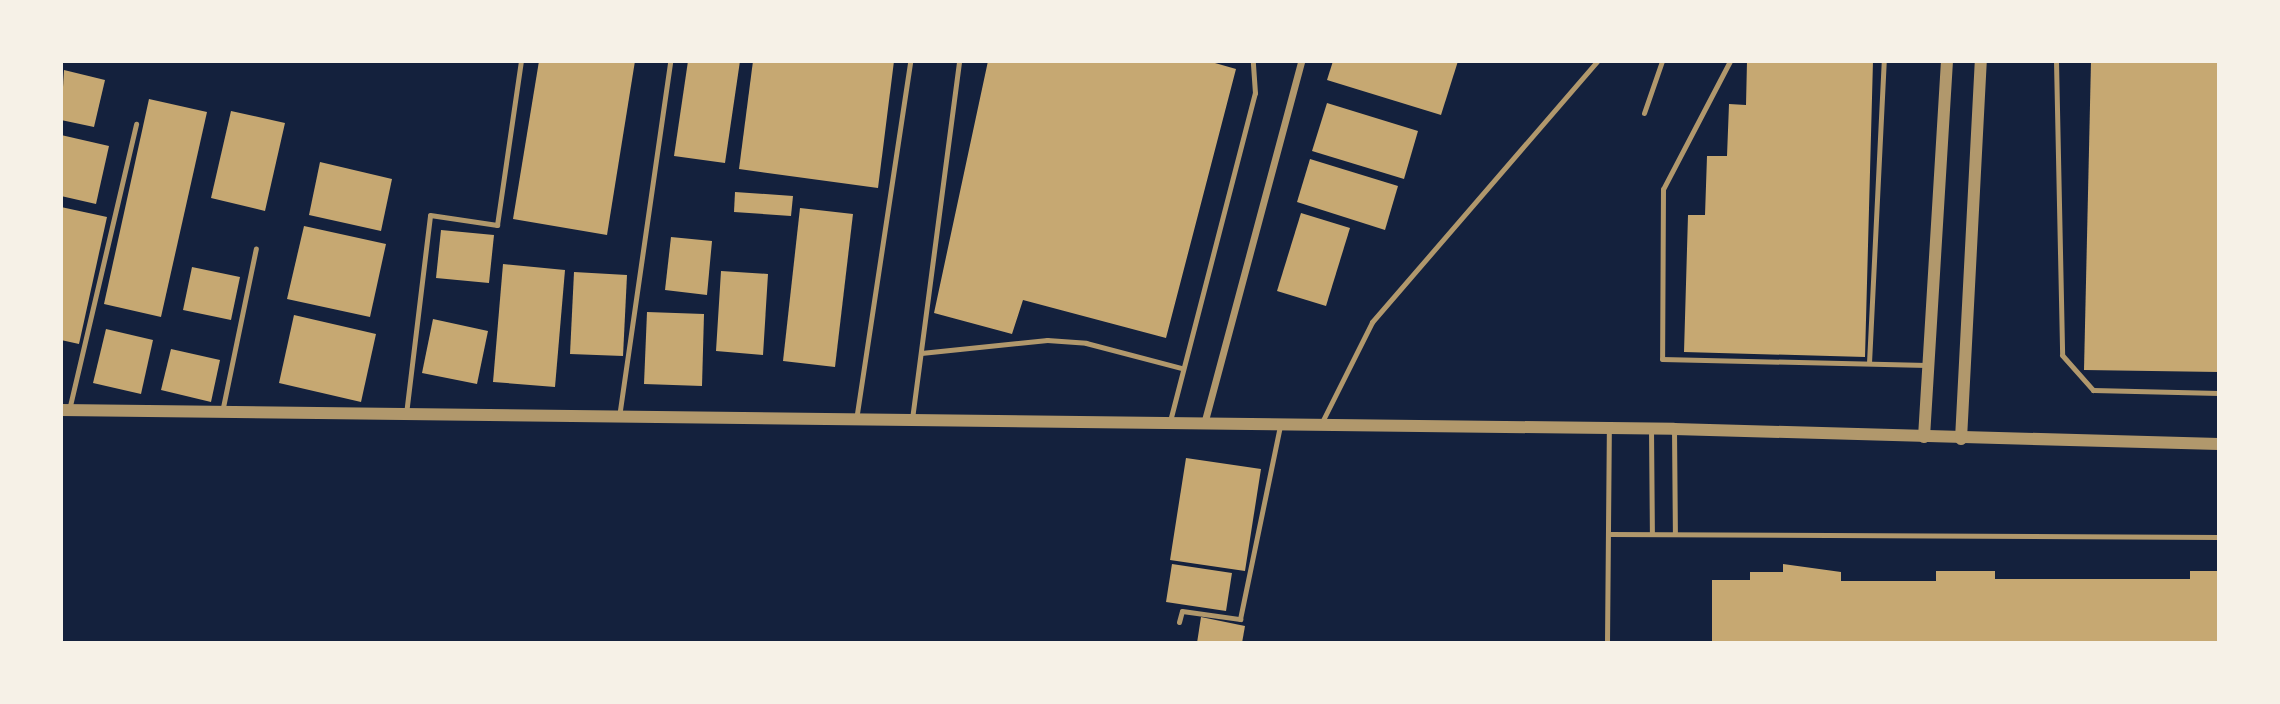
<!DOCTYPE html>
<html>
<head>
<meta charset="utf-8">
<style>
  body { margin:0 }
  #map { position:relative; width:2280px; height:704px; overflow:hidden; background:#14213d; font-family:"DM Sans",sans-serif }
  div>[style] { position:absolute }
  .building>* { inset:0; background:#c6a872 }
  .service>* { height:5px; margin:-2.5px; padding:0 2.5px; transform-origin:2.5px; border-radius:2.5px; background:#b1986c }
  .minor>* { height:7px; margin:-3.5px; padding:0 3.5px; transform-origin:3.5px; border-radius:3.5px; background:#b1986c }
  .tertiary>* { height:12px; margin:-6px; padding:0 6px; transform-origin:6px; border-radius:6px; background:#b1986c }
  span { translate:-50% -50%; white-space:nowrap; text-align:center; line-height:1.15; -webkit-text-stroke:5px #f6f1e7; paint-order:stroke }
  .frame { position:absolute; inset:0; border:63px solid #f6f1e7; pointer-events:none }
</style>
</head>
<body>
<div id="map">
  <div class="building">
    <i style="clip-path:polygon(539px 61px,635px 61px,607px 235px,513px 219px)"></i>
    <i style="clip-path:polygon(688px 61px,740px 61px,725px 163px,674px 156px)"></i>
    <i style="clip-path:polygon(753px 61px,894px 61px,878px 188px,739px 169px)"></i>
    <i style="clip-path:polygon(988px 61px,1208px 61px,1236px 69px,1166px 338px,1023px 300px,1012px 334px,934px 313px)"></i>
    <i style="clip-path:polygon(1333px 61px,1458px 61px,1441px 115px,1327px 80px)"></i>
    <i style="clip-path:polygon(1747px 61px,1873px 61px,1865px 357px,1684px 352px,1688px 215px,1705px 215px,1707px 156px,1727px 156px,1729px 104px,1746px 105px)"></i>
    <i style="clip-path:polygon(2091px 61px,2218px 61px,2219px 372px,2084px 370px)"></i>
    <i style="clip-path:polygon(64px 70px,105px 80px,94px 127px,61px 120px)"></i>
    <i style="clip-path:polygon(149px 99px,207px 112px,161px 317px,104px 304px)"></i>
    <i style="clip-path:polygon(1327px 103px,1418px 131px,1404px 179px,1312px 151px)"></i>
    <i style="clip-path:polygon(231px 111px,285px 123px,265px 211px,211px 198px)"></i>
    <i style="clip-path:polygon(61px 135px,109px 146px,96px 204px,61px 196px)"></i>
    <i style="clip-path:polygon(1310px 159px,1398px 186px,1385px 230px,1297px 202px)"></i>
    <i style="clip-path:polygon(320px 162px,392px 179px,381px 231px,309px 215px)"></i>
    <i style="clip-path:polygon(735px 192px,793px 196px,791px 216px,734px 212px)"></i>
    <i style="clip-path:polygon(61px 207px,107px 217px,79px 344px,61px 340px)"></i>
    <i style="clip-path:polygon(800px 208px,853px 214px,835px 367px,783px 361px)"></i>
    <i style="clip-path:polygon(1301px 213px,1350px 228px,1326px 306px,1277px 291px)"></i>
    <i style="clip-path:polygon(304px 226px,386px 244px,370px 317px,287px 299px)"></i>
    <i style="clip-path:polygon(441px 230px,494px 235px,489px 283px,436px 278px)"></i>
    <i style="clip-path:polygon(671px 237px,712px 241px,707px 295px,665px 290px)"></i>
    <i style="clip-path:polygon(503px 264px,565px 270px,555px 387px,493px 382px)"></i>
    <i style="clip-path:polygon(192px 267px,240px 277px,231px 320px,183px 310px)"></i>
    <i style="clip-path:polygon(721px 271px,768px 274px,763px 355px,716px 351px)"></i>
    <i style="clip-path:polygon(574px 272px,627px 275px,623px 356px,570px 354px)"></i>
    <i style="clip-path:polygon(647px 312px,704px 314px,702px 386px,644px 384px)"></i>
    <i style="clip-path:polygon(294px 315px,376px 334px,361px 402px,279px 383px)"></i>
    <i style="clip-path:polygon(433px 319px,488px 331px,477px 384px,422px 373px)"></i>
    <i style="clip-path:polygon(106px 329px,153px 340px,141px 394px,93px 383px)"></i>
    <i style="clip-path:polygon(171px 349px,220px 360px,211px 402px,161px 390px)"></i>
    <i style="clip-path:polygon(1186px 458px,1261px 469px,1245px 571px,1170px 560px)"></i>
    <i style="clip-path:polygon(1172px 564px,1232px 573px,1226px 611px,1166px 602px)"></i>
    <i style="clip-path:polygon(1783px 564px,1841px 572px,1841px 581px,1936px 581px,1936px 571px,1995px 571px,1995px 579px,2190px 579px,2190px 571px,2219px 571px,2219px 643px,1712px 643px,1712px 580px,1750px 580px,1750px 572px,1783px 572px)"></i>
    <i style="clip-path:polygon(1201px 617px,1245px 626px,1242px 643px,1197px 643px)"></i>
  </div>
  <div class="service">
    <i style="left:1730px;top:61px;width:144px;rotate:117.6deg"></i>
    <i style="left:1663px;top:189px;width:170px;rotate:90.3deg"></i>
    <i style="left:1662px;top:359px;width:265px;rotate:1.3deg"></i>
    <i style="left:2056px;top:61px;width:294px;rotate:88.8deg"></i>
    <i style="left:2062px;top:355px;width:47px;rotate:48.5deg"></i>
    <i style="left:2093px;top:390px;width:126px;rotate:1.4deg"></i>
    <i style="left:1644px;top:113px;width:55px;rotate:-70.9deg"></i>
    <i style="left:921px;top:353px;width:127px;rotate:-5.9deg"></i>
    <i style="left:1047px;top:340px;width:39px;rotate:4deg"></i>
    <i style="left:1086px;top:343px;width:98px;rotate:14.7deg"></i>
    <i style="left:1869px;top:363px;width:302px;rotate:-87.2deg"></i>
    <i style="left:69px;top:410px;width:294px;rotate:-76.8deg"></i>
    <i style="left:222px;top:412px;width:167px;rotate:-78.3deg"></i>
    <i style="left:406px;top:414px;width:200px;rotate:-83.1deg"></i>
    <i style="left:430px;top:215px;width:68px;rotate:8.5deg"></i>
    <i style="left:497px;top:225px;width:166px;rotate:-81.7deg"></i>
    <i style="left:619px;top:417px;width:360px;rotate:-81.8deg"></i>
    <i style="left:912px;top:419px;width:361px;rotate:-82.5deg"></i>
    <i style="left:856px;top:420px;width:363px;rotate:-81.4deg"></i>
    <i style="left:1170px;top:421px;width:339px;rotate:-75.5deg"></i>
    <i style="left:1255px;top:93px;width:32px;rotate:-94deg"></i>
    <i style="left:1322px;top:422px;width:112px;rotate:-63.4deg"></i>
    <i style="left:1372px;top:322px;width:345px;rotate:-49.2deg"></i>
    <i style="left:1651px;top:429px;width:105px;rotate:89.5deg"></i>
    <i style="left:1674px;top:429px;width:105px;rotate:89.5deg"></i>
    <i style="left:1609px;top:534px;width:610px;rotate:0.28deg"></i>
    <i style="left:1179px;top:622px;width:11px;rotate:-75deg"></i>
    <i style="left:1182px;top:611px;width:59px;rotate:7.9deg"></i>
    <i style="left:1240px;top:619px;width:198px;rotate:-78.3deg"></i>
    <i style="left:1607px;top:643px;width:214px;rotate:-89.5deg"></i>
  </div>
  <div class="minor">
    <i style="left:1204px;top:424px;width:376px;rotate:-75deg"></i>
  </div>
  <div class="tertiary">
    <i style="left:61px;top:410px;width:1613px;rotate:0.67deg"></i>
    <i style="left:1674px;top:429px;width:545px;rotate:1.58deg"></i>
    <i style="left:1924px;top:437px;width:377px;rotate:-86.5deg"></i>
    <i style="left:1961px;top:439px;width:379px;rotate:-87deg"></i>
  </div>
  <div class="frame"></div>
</div>
</body>
</html>
